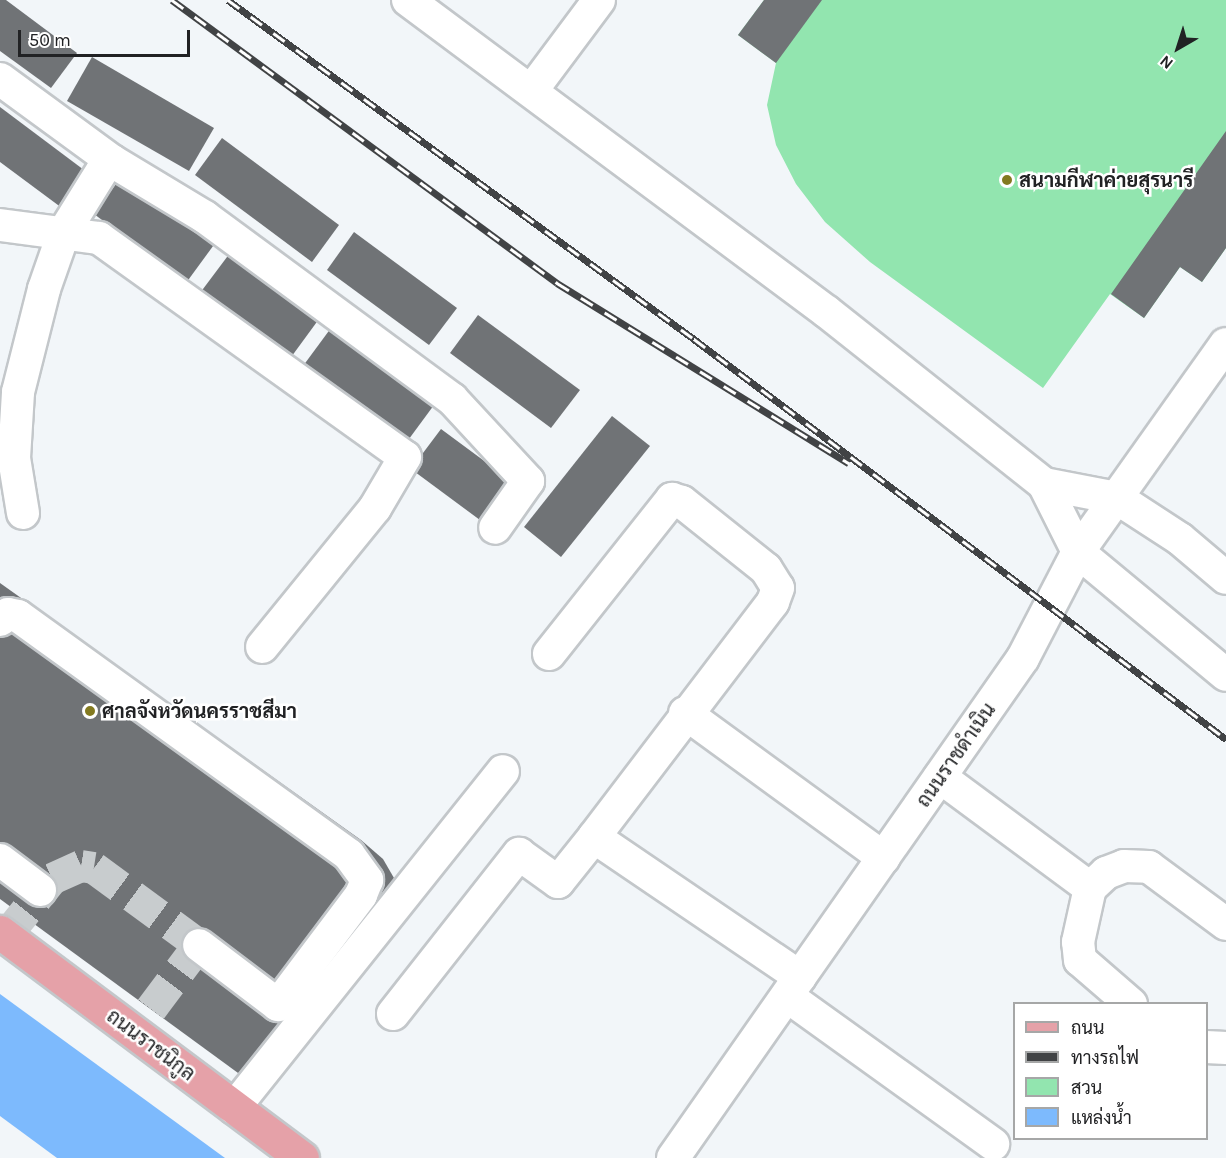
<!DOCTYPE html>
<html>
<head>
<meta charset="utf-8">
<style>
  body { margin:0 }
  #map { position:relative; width:1226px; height:1158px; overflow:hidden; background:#f2f6f9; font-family:Karla,Sarabun,sans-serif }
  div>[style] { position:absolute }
  .green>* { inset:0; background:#92e5af }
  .water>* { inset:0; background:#7dbafd }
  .building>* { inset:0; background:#707376 }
  .minor-tunnel>* { height:32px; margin-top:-16px; transform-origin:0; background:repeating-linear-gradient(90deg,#c8ccce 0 32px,transparent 0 48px) }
  .roads { filter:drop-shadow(2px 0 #c3c7ca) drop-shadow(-2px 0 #c3c7ca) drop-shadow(0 2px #c3c7ca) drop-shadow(0 -2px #c3c7ca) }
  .minor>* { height:32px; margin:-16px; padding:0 16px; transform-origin:16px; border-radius:16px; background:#fff }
  .major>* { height:33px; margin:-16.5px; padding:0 16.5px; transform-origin:16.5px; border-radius:16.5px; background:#e5a1a8 }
  .rail>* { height:7px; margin-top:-3.5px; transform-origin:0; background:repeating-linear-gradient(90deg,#fff 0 14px,#414345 0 28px); box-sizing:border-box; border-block:2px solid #414345 }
  .dots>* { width:16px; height:16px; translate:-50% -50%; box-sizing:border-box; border:3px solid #fff; border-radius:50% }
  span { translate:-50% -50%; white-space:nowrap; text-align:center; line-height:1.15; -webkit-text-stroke:5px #fff; paint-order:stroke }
  .poi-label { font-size:20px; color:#212224; font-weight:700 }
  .left { translate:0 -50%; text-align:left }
  .street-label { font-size:20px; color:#212224 }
  .legend { position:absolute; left:1013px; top:1002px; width:195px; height:138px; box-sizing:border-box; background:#fff; border:2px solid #a6a7a7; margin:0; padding:8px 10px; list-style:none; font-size:18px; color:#212224 }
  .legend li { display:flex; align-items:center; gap:12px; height:30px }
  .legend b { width:30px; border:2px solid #a6a7a7 }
  .north { position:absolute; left:1148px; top:18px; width:60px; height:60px; -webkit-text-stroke:4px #fff; paint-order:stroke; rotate:219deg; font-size:16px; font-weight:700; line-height:24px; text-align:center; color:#212224 }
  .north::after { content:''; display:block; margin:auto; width:21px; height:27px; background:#212224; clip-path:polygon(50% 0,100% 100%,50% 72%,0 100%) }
  .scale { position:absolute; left:18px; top:30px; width:172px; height:27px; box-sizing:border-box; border:3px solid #212224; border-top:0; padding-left:8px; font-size:18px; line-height:21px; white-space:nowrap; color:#212224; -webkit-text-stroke:4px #fff; paint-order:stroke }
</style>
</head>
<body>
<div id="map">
  <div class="green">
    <i style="clip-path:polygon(764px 0,1226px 0,1226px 248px,1202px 282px,1180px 267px,1144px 318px,1110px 294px,1043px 388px,870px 262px,825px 222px,796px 184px,776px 145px,767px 105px,776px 63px,738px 35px)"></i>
  </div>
  <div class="water">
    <i style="clip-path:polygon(0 994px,225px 1158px,57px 1158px,0 1116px)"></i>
  </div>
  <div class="building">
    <i style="clip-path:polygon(0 0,6px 0,77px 53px,51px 88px,0 51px)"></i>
    <i style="clip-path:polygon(764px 0,822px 0,776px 63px,738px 35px)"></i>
    <i style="clip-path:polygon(92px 57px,214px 128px,189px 171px,67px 101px)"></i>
    <i style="clip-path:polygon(0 107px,92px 176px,66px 211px,0 162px)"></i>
    <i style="clip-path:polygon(1226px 131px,1226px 248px,1202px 282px,1180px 267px,1144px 318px,1111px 294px)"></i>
    <i style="clip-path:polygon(222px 138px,339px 225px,312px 262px,195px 175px)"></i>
    <i style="clip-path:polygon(124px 173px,216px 242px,186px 283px,94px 214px)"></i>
    <i style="clip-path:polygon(354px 232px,457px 308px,429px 345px,327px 270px)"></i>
    <i style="clip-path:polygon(230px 253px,319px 319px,289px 360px,200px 293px)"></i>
    <i style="clip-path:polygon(478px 315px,580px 390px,551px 428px,450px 353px)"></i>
    <i style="clip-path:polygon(331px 328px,434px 405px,406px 443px,303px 366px)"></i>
    <i style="clip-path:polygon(612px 416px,650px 446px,561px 557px,524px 527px)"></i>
    <i style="clip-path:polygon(441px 429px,514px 483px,484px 523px,411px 469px)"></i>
    <i style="clip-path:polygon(0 583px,361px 840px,383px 859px,394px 878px,386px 898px,249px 1081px,0 899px)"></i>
  </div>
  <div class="minor-tunnel">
    <i style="left:6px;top:936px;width:73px;rotate:-51.1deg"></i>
    <i style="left:52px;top:879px;width:32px;rotate:-24deg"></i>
    <i style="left:81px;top:866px;width:13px;rotate:9deg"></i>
    <i style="left:94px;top:868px;width:130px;rotate:36.3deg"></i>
    <i style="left:199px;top:945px;width:109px;rotate:126.8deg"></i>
  </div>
  <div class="roads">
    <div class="minor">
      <i style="left:408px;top:0;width:522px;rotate:36.67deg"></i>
      <i style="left:827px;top:312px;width:277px;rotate:38.4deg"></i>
      <i style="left:1044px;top:484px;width:74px;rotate:10.9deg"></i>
      <i style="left:1117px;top:498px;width:75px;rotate:33.1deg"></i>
      <i style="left:1180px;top:539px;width:60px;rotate:40.3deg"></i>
      <i style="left:0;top:79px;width:139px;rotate:36.2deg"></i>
      <i style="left:532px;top:90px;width:112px;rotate:-53.3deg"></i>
      <i style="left:0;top:225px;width:100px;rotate:7.5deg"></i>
      <i style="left:99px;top:238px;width:376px;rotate:35.6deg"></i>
      <i style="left:405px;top:457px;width:59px;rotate:120.5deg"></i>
      <i style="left:375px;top:508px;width:179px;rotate:129.1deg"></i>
      <i style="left:1044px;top:484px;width:76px;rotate:63.4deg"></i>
      <i style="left:1078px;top:552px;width:192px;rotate:39.7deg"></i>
      <i style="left:23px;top:513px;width:56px;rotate:-99.3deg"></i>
      <i style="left:14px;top:458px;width:66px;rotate:-86.5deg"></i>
      <i style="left:18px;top:392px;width:106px;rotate:-75.8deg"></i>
      <i style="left:44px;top:289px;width:60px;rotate:-70.7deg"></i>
      <i style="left:64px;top:232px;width:74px;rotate:-58.2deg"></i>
      <i style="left:103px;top:169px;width:12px;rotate:-42deg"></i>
      <i style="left:112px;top:161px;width:109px;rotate:31.1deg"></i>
      <i style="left:205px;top:217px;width:307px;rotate:36.4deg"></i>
      <i style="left:452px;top:399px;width:112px;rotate:47.2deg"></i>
      <i style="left:528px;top:481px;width:57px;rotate:125.1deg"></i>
      <i style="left:0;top:620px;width:10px;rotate:-37deg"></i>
      <i style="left:8px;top:614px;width:10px;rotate:11deg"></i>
      <i style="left:18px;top:616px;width:408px;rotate:35.8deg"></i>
      <i style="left:349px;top:855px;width:31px;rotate:54deg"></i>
      <i style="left:367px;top:880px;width:16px;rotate:112deg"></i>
      <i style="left:361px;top:895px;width:138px;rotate:127deg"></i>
      <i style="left:278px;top:1005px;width:99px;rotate:-142.8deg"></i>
      <i style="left:549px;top:654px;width:198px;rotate:-51.6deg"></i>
      <i style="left:672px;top:499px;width:10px;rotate:17deg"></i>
      <i style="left:682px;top:502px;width:107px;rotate:38.6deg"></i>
      <i style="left:766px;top:569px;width:22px;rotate:58deg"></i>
      <i style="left:778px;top:588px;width:15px;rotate:110deg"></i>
      <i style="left:773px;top:602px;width:295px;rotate:127.3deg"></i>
      <i style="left:594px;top:837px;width:249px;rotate:34.2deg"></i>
      <i style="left:685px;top:713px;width:246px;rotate:36.1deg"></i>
      <i style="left:940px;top:777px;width:187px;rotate:36.5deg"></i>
      <i style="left:0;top:860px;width:50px;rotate:36.9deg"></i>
      <i style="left:787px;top:996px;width:254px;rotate:35.7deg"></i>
      <i style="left:1131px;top:1004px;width:67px;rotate:-139.2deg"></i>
      <i style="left:1080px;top:960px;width:18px;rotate:-96deg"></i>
      <i style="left:1078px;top:942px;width:55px;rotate:-77.5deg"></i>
      <i style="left:1090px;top:888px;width:22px;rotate:-43deg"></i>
      <i style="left:1106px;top:873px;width:19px;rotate:-21deg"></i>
      <i style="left:1124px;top:866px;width:25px;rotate:2deg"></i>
      <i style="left:1149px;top:867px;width:96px;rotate:36.5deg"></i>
      <i style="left:393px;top:1014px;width:204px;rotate:-51.8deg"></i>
      <i style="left:519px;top:854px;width:48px;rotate:35.7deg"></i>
      <i style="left:558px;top:882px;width:58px;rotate:-51.3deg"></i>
      <i style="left:1206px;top:1047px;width:20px;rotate:3deg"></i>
      <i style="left:234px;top:1108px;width:431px;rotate:-51.4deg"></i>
      <i style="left:673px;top:1158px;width:610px;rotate:-55.01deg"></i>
      <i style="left:1023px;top:658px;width:119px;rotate:-62.6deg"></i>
      <i style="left:1078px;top:552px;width:255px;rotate:-54.6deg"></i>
    </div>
    <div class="major">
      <i style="left:0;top:932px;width:377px;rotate:36.8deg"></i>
    </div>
  </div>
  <div class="rail">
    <i style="left:172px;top:0;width:478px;rotate:36.3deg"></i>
    <i style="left:557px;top:283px;width:343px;rotate:31.7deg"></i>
    <i style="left:228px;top:0;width:576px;rotate:36.03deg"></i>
    <i style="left:694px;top:339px;width:666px;rotate:36.94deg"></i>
  </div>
  <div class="dots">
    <i style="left:1007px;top:180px;background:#837a20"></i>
    <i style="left:90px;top:711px;background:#837a20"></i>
  </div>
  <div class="poi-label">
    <span class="left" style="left:1019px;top:180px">สนามกีฬาค่ายสุรนารี</span>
    <span class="left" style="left:102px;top:711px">ศาลจังหวัดนครราชสีมา</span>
  </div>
  <div class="street-label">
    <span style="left:956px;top:755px;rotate:-55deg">ถนนราชดำเนิน</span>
    <span style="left:151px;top:1045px;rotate:37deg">ถนนราชนิกูล</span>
  </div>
  <ul class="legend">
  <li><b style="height:8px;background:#e5a1a8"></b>ถนน</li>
  <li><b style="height:8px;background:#414345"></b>ทางรถไฟ</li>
  <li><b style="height:16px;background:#92e5af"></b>สวน</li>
  <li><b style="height:16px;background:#7dbafd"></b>แหล่งน้ำ</li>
  </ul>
  <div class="north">N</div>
  <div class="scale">50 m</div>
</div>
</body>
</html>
